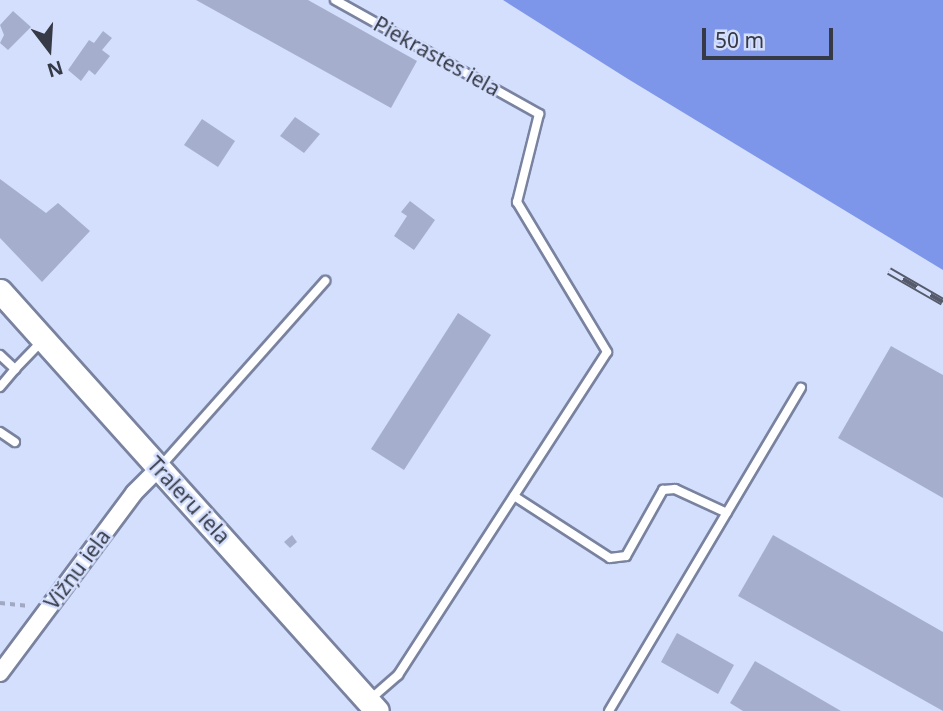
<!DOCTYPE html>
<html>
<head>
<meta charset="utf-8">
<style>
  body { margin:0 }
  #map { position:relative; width:943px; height:711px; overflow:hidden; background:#d4dffe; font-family:"Noto Sans",sans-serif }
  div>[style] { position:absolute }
  .water>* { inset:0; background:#7d96ea }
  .building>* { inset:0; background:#a5afcd }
  .path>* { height:3.5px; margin-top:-1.75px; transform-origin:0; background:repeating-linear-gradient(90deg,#a0a9c1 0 5px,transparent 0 10px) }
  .roads { filter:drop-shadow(2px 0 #79839f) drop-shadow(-2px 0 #79839f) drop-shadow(0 2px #79839f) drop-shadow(0 -2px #79839f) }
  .service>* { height:8px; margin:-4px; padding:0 4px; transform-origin:4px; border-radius:4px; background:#fff }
  .minor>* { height:16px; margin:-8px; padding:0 8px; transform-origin:8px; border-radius:8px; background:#fff }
  .secondary>* { height:23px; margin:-11.5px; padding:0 11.5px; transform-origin:11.5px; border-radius:11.5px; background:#fff }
  .rail>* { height:8px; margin-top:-4px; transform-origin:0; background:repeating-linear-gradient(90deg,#d4dffe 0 16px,#555b6a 0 32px); box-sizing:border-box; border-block:2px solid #555b6a }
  span { translate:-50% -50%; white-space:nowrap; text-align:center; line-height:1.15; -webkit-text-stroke:5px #d4dffe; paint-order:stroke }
  .street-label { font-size:21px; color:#363a46 }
  .north { position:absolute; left:14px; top:14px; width:70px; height:70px; -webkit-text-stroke:5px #d4dffe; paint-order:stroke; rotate:163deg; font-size:19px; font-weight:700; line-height:28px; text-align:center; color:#363a46 }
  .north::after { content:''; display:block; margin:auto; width:24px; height:32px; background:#363a46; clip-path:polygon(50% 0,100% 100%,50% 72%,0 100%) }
  .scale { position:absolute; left:702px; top:28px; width:131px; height:32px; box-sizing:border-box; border:4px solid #363a46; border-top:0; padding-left:9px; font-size:21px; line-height:24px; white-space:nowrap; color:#363a46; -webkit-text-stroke:5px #d4dffe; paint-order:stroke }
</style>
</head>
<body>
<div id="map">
  <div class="water">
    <i style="clip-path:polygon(503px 0,943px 0,943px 270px,628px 79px)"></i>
  </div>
  <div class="building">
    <i style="clip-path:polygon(196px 0,308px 0,417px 61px,391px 108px)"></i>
    <i style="clip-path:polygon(13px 11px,31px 27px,8px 50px,0 43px,4px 35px,0 25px)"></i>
    <i style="clip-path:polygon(103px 31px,112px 38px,102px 50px,110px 56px,95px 75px,89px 70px,81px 81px,68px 70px,89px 40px,94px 43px)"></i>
    <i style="clip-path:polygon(295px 117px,320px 134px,304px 153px,280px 136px)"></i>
    <i style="clip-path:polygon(202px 119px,235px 141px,218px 167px,184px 145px)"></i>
    <i style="clip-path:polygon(0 179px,46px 213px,58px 203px,90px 231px,42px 282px,0 238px)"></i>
    <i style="clip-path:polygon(410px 201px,435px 220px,414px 250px,394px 236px,407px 216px,401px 212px)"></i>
    <i style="clip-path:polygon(458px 313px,491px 335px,404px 470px,371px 449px)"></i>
    <i style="clip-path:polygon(891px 346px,943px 375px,943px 498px,838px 438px)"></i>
    <i style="clip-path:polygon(292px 535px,297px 542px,290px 548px,284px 542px)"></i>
    <i style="clip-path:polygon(773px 535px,943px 632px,943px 711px,738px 596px)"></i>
    <i style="clip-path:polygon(677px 633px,734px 665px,718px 694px,661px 662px)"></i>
    <i style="clip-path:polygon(755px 661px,841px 711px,743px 711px,730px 703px)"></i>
  </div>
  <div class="path">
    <i style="left:0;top:603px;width:29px;rotate:6deg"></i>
  </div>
  <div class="roads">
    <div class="service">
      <i style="left:335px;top:0;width:234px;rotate:29.2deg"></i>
      <i style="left:539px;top:114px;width:91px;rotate:104deg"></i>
      <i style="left:517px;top:202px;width:175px;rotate:59deg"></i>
      <i style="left:607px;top:352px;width:385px;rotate:122.9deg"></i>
      <i style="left:398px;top:675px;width:37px;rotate:139deg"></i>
      <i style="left:0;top:355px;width:21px;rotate:43deg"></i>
      <i style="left:15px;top:369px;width:40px;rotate:-46deg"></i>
      <i style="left:0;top:387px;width:23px;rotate:-50deg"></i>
      <i style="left:0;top:432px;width:18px;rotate:34deg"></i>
      <i style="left:160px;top:467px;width:249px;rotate:-48.4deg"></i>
      <i style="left:514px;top:496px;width:114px;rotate:32.9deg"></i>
      <i style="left:610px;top:558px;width:16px;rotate:-7deg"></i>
      <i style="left:626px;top:556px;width:76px;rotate:-60.7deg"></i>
      <i style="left:663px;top:490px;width:12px;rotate:-5deg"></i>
      <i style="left:675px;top:489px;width:57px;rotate:24.8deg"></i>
      <i style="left:609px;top:711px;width:376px;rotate:-59.3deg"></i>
    </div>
    <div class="minor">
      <i style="left:0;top:673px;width:224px;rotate:-53.3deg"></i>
      <i style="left:134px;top:493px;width:34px;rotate:-45deg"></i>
    </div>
    <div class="secondary">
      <i style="left:0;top:291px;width:564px;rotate:48.09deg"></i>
    </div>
  </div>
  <div class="rail">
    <i style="left:889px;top:271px;width:62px;rotate:29.9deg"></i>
  </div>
  <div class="street-label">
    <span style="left:437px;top:56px;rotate:29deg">Piekrastes iela</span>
    <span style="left:189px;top:500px;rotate:47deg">Traleru iela</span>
    <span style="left:77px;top:569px;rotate:-53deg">Vižņu iela</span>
  </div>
  <div class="north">N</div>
  <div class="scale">50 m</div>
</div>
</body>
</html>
